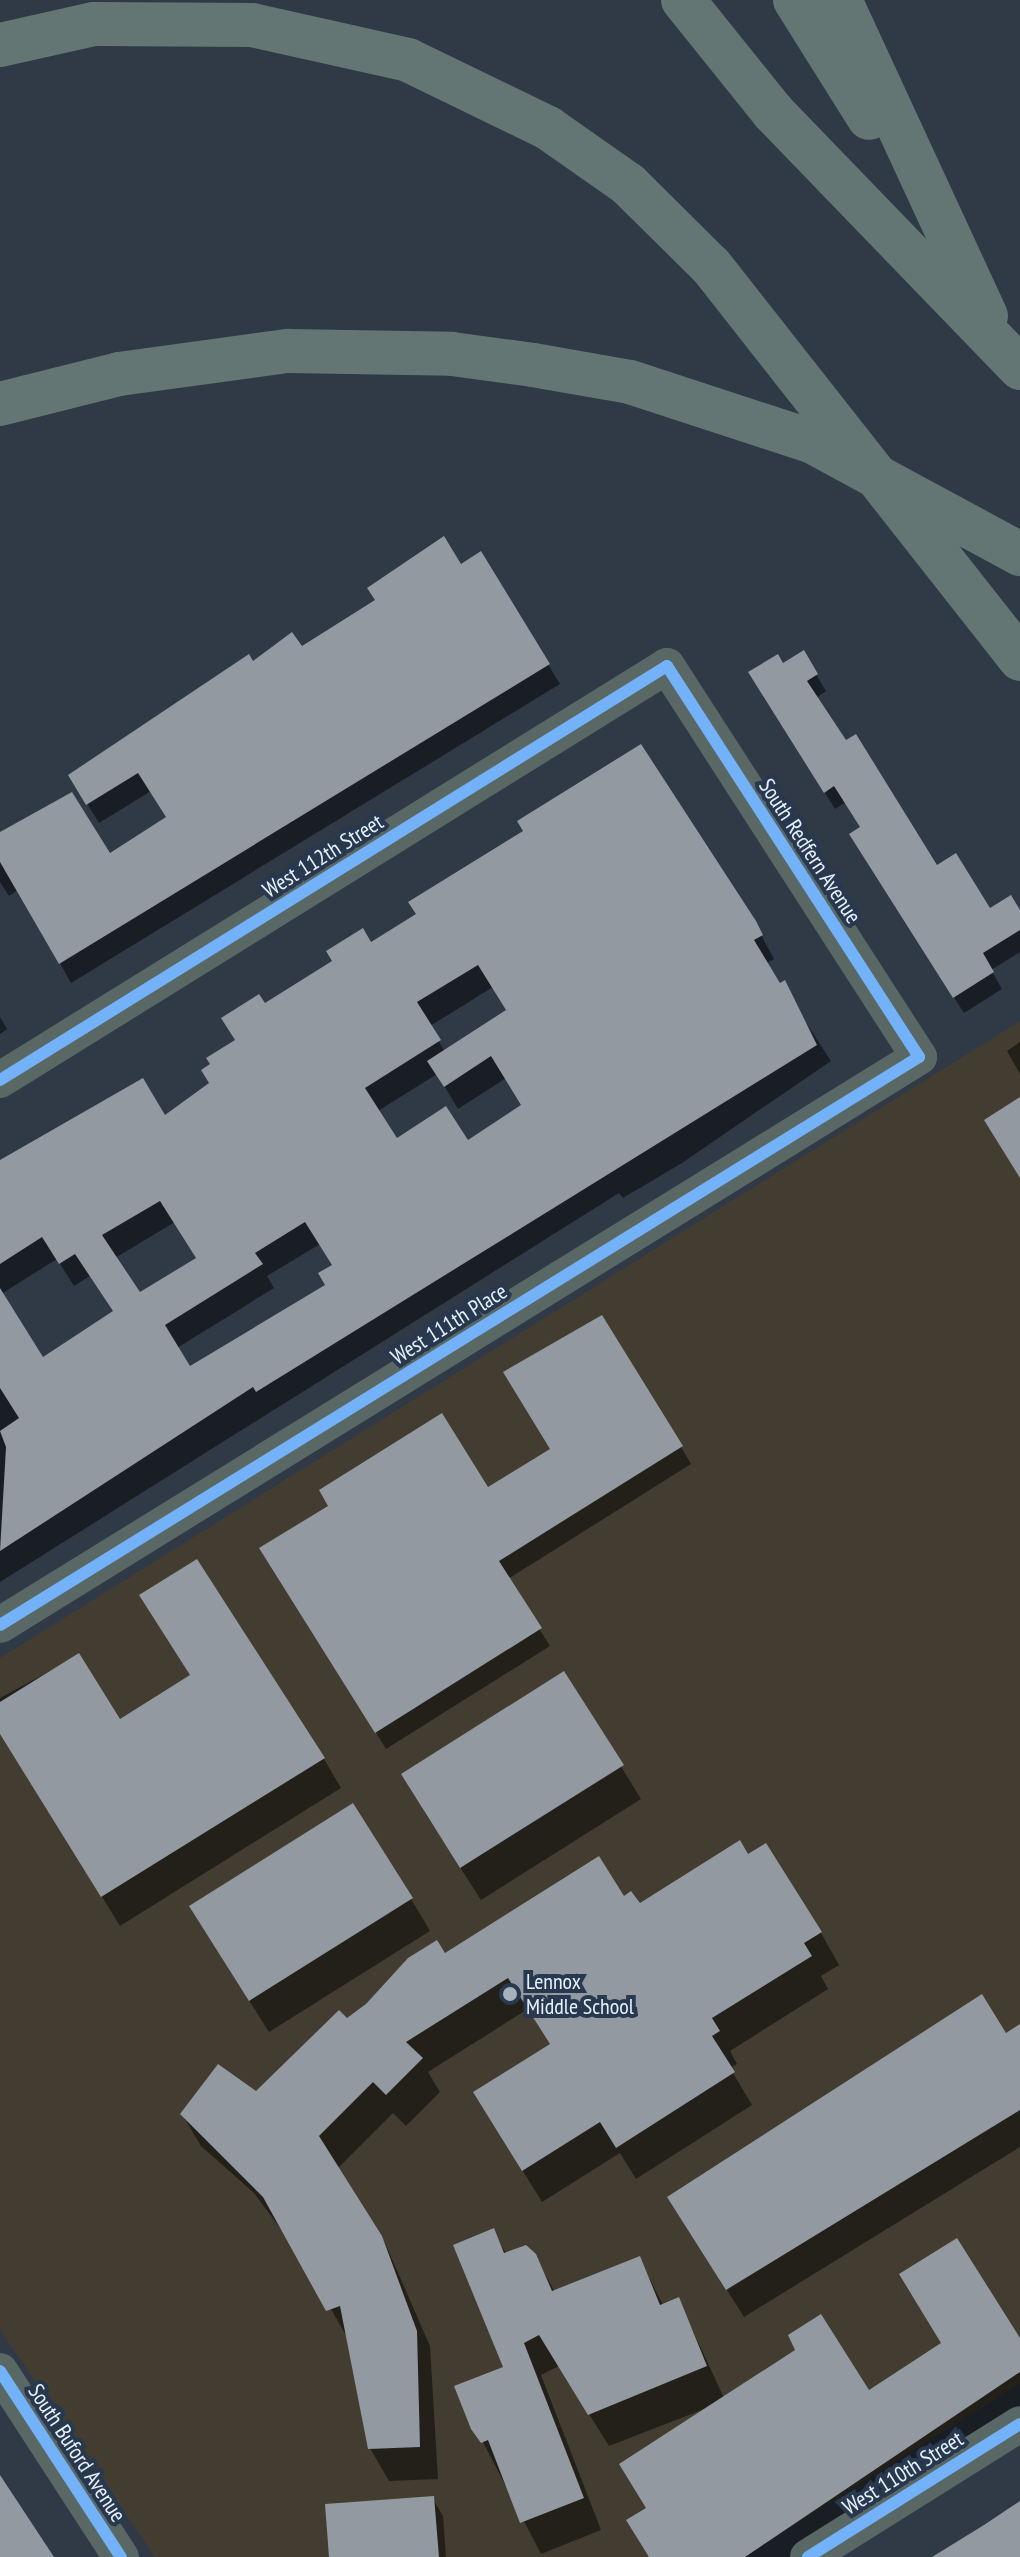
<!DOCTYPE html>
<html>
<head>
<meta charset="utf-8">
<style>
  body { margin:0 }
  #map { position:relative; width:1020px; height:2557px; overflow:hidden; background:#303946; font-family:"PT Sans Narrow",sans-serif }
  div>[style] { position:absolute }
  .education>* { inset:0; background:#423d30 }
  .shadow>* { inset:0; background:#0007 }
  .building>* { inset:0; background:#9299a1 }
  .minor>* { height:36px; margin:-18px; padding:0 18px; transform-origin:18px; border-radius:18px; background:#5a6865 }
  .motorway>* { height:44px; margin:-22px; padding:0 22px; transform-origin:22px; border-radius:22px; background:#637674 }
  .cycleway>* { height:12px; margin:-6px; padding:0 6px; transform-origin:6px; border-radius:6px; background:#73b2f8 }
  .dots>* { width:22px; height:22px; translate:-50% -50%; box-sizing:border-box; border:4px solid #27384f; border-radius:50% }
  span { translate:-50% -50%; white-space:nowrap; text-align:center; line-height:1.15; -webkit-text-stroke:8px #27384f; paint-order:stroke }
  .street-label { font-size:22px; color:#e8f1fd }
  .poi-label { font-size:22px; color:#e8f1fd }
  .left { translate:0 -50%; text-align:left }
</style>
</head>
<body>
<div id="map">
  <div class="education">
    <i style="clip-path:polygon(1020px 1021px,1020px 2383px,743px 2557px,155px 2557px,0 2330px,0 1658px)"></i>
  </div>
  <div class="shadow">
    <i style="clip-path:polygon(481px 554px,560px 684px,71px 983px,19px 889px,9px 896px,0 882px,0 836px,109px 856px,168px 818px,151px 791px,99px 823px,70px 776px,252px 663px,302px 649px)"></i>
    <i style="clip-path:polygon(803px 653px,826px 691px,816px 698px,937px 868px,989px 911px,1020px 914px,1020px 952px,991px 970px,1002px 989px,964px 1013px,861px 851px,862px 828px,846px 802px,835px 809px,760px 690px)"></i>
    <i style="clip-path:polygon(evenodd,754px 922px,774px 959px,767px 963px,831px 1061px,682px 1163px,623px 1198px,619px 1193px,0 1582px,0 1167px,165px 1118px,211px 1084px,264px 1006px,371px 944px,754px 922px,493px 987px,508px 1011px,445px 1052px,430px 1026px,493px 987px,754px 922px,437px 1074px,458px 1109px,506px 1078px,524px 1106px,468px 1143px,396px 1141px,378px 1111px,437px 1074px,754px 922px,175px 1222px,198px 1259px,139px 1295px,115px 1258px,175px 1222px,754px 922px,320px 1244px,334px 1266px,328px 1286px,190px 1368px,177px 1348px,274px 1288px,267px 1276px,320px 1244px,754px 922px,57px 1259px,74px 1286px,90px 1276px,114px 1312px,43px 1360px,1px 1294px,57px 1259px)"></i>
    <i style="clip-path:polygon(0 1017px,7px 1029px,0 1034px)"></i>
    <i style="clip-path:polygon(1020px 1042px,1020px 1074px,1007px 1051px)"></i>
    <i style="clip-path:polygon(681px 1447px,691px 1464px,508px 1579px,550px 1646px,386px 1749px,272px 1565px,487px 1490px,553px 1450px)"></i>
    <i style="clip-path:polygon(78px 1656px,120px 1722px,324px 1759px,341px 1788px,120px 1926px,0 1732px,0 1698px)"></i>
    <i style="clip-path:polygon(564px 1674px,641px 1799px,481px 1900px,422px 1808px)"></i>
    <i style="clip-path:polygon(747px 1857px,821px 1933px,839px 1965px,821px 1976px,828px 1989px,730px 2051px,737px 2064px,730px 2068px,752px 2105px,636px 2179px,620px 2153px,542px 2202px,494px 2124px,551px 2045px,528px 2009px,428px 2072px,440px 2092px,406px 2126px,393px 2113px,338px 2168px,385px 2243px,430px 2346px,438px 2479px,389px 2481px,370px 2448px,349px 2341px,303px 2259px,254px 2193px,201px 2146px,182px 2114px,256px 2094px,445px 1956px,623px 1899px,639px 1906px)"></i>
    <i style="clip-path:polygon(411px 1899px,430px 1931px,269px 2032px,211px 1940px)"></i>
    <i style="clip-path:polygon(1006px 2036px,1020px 2040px,1020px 2147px,744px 2317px,686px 2225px)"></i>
    <i style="clip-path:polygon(493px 2231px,507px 2255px,534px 2255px,555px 2292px,639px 2258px,663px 2305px,678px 2299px,724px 2398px,868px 2393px,1020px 2342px,1020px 2408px,794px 2557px,650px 2557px,648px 2509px,712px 2406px,609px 2446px,559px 2366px,541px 2375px,601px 2530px,541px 2554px,483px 2442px,506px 2368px)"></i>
    <i style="clip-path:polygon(433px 2499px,443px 2516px,446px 2557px,331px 2557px)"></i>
  </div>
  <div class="building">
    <i style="clip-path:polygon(444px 536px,461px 564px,481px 551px,550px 664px,59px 964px,0 862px,0 832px,72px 792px,110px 853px,166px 817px,138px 773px,86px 805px,68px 775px,249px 654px,253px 661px,292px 632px,302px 646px,375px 600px,367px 588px)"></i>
    <i style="clip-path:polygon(804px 650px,818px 674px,807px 681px,846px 740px,856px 734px,937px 865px,956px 853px,990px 908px,1011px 895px,1020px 910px,1020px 930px,983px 953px,994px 972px,953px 998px,849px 834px,860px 827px,834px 786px,824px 793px,748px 672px,778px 654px,783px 663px)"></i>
    <i style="clip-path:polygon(evenodd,641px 744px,756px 921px,763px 935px,754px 940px,780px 983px,785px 980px,817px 1045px,256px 1392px,253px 1387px,0 1551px,6px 1447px,0 1431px,19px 1418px,0 1388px,0 1288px,43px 1357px,113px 1311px,75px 1254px,59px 1264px,42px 1237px,0 1264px,0 1160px,143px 1078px,165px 1115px,209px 1083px,201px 1070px,210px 1064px,206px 1058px,235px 1040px,221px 1018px,259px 994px,265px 1003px,332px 961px,326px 951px,363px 928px,371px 942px,416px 914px,408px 902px,523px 831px,517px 821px,641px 744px,478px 965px,506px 1010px,427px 1061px,444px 1087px,491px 1056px,521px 1105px,468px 1140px,446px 1106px,397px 1138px,365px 1088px,441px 1040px,417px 1002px,478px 965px,641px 744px,160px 1201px,196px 1258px,140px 1292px,102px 1235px,160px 1201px,641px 744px,305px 1222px,332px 1265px,318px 1273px,325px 1285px,190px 1366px,165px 1325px,263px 1264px,255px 1253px,305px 1222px)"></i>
    <i style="clip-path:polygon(1020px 1097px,1020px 1178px,984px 1120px)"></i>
    <i style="clip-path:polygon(602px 1315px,683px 1446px,499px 1561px,542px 1628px,375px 1733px,259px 1548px,328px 1506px,319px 1490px,442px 1413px,488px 1487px,550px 1449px,503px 1372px)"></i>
    <i style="clip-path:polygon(197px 1559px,325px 1758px,101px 1897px,0 1734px,0 1702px,79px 1653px,120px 1719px,190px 1675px,139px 1595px)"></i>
    <i style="clip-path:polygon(564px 1671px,624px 1765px,460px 1868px,401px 1774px)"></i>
    <i style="clip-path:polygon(353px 1803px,413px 1898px,249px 2001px,189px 1906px)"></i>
    <i style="clip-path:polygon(740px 1840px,748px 1854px,766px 1843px,822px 1932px,804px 1943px,812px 1956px,712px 2018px,720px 2031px,712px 2036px,735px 2072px,616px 2148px,600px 2122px,522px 2171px,473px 2092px,550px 2044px,508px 1978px,406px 2042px,423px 2058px,386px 2095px,373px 2082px,319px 2136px,382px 2236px,417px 2331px,420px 2447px,368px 2449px,340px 2306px,326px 2311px,263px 2197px,180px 2114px,218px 2064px,256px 2091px,339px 2010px,347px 2018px,366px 2004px,408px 1958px,437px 1940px,445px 1953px,599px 1856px,624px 1896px,631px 1891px,640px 1903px)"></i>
    <i style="clip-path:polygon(982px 1994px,1006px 2033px,1020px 2024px,1020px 2110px,726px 2290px,667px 2197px)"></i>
    <i style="clip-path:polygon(494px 2228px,504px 2253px,526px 2245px,536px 2254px,552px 2291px,640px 2256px,660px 2305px,679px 2297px,707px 2366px,588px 2415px,539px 2335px,524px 2343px,584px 2498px,520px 2523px,488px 2440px,481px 2443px,471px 2429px,454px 2386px,503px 2367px,453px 2245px)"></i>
    <i style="clip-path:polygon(957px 2238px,1020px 2338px,1020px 2372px,745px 2557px,649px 2557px,626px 2520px,646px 2508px,619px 2464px,795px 2350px,788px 2335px,821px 2314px,869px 2390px,941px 2343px,899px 2274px)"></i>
    <i style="clip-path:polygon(0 2475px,54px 2557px,0 2557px)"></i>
    <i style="clip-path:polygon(434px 2496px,439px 2557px,329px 2557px,325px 2504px)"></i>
    <i style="clip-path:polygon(1020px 2501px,1020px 2557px,932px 2557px,984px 2525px)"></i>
  </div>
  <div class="minor">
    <i style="left:0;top:1080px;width:785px;rotate:-31.83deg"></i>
    <i style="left:667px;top:666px;width:465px;rotate:57.2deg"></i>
    <i style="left:919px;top:1057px;width:1080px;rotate:148.28deg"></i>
    <i style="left:0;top:2371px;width:222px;rotate:57deg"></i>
    <i style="left:808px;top:2557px;width:250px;rotate:-32.1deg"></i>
  </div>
  <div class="motorway">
    <i style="left:683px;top:0;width:144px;rotate:51.2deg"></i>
    <i style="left:773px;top:112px;width:356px;rotate:46deg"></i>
    <i style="left:795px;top:0;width:139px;rotate:57.9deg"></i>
    <i style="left:840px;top:0;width:348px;rotate:65.2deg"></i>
    <i style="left:0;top:45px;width:96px;rotate:-12.6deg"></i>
    <i style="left:94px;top:24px;width:158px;rotate:0.4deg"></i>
    <i style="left:252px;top:25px;width:160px;rotate:12.6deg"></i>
    <i style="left:408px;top:60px;width:156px;rotate:25.9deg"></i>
    <i style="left:548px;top:128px;width:98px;rotate:35deg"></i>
    <i style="left:628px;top:184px;width:117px;rotate:44.7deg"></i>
    <i style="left:711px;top:266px;width:500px;rotate:51.8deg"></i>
    <i style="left:0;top:404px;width:123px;rotate:-14.1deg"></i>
    <i style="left:119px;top:374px;width:171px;rotate:-7.8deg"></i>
    <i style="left:288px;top:351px;width:164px;rotate:1deg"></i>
    <i style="left:452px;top:354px;width:82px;rotate:7.7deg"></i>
    <i style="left:533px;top:365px;width:98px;rotate:9.9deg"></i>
    <i style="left:630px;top:382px;width:190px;rotate:18.1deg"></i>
    <i style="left:811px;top:441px;width:238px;rotate:28.4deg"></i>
  </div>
  <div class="cycleway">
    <i style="left:0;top:1080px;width:785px;rotate:-31.83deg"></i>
    <i style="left:667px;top:666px;width:465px;rotate:57.2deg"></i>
    <i style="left:919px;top:1057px;width:1080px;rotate:148.28deg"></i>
    <i style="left:0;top:2371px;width:222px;rotate:57deg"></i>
    <i style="left:808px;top:2557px;width:250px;rotate:-32.1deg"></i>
  </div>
  <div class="dots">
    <i style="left:510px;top:1994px;background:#a8b1bd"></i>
  </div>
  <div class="street-label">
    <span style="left:810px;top:851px;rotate:57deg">South Redfern Avenue</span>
    <span style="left:323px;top:856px;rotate:-32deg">West 112th Street</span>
    <span style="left:449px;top:1324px;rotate:-32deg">West 111th Place</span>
    <span style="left:77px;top:2453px;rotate:57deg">South Buford Avenue</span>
    <span style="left:903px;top:2473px;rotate:-32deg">West 110th Street</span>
  </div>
  <div class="poi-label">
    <span class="left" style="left:526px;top:1994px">Lennox<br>Middle School</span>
  </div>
</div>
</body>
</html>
